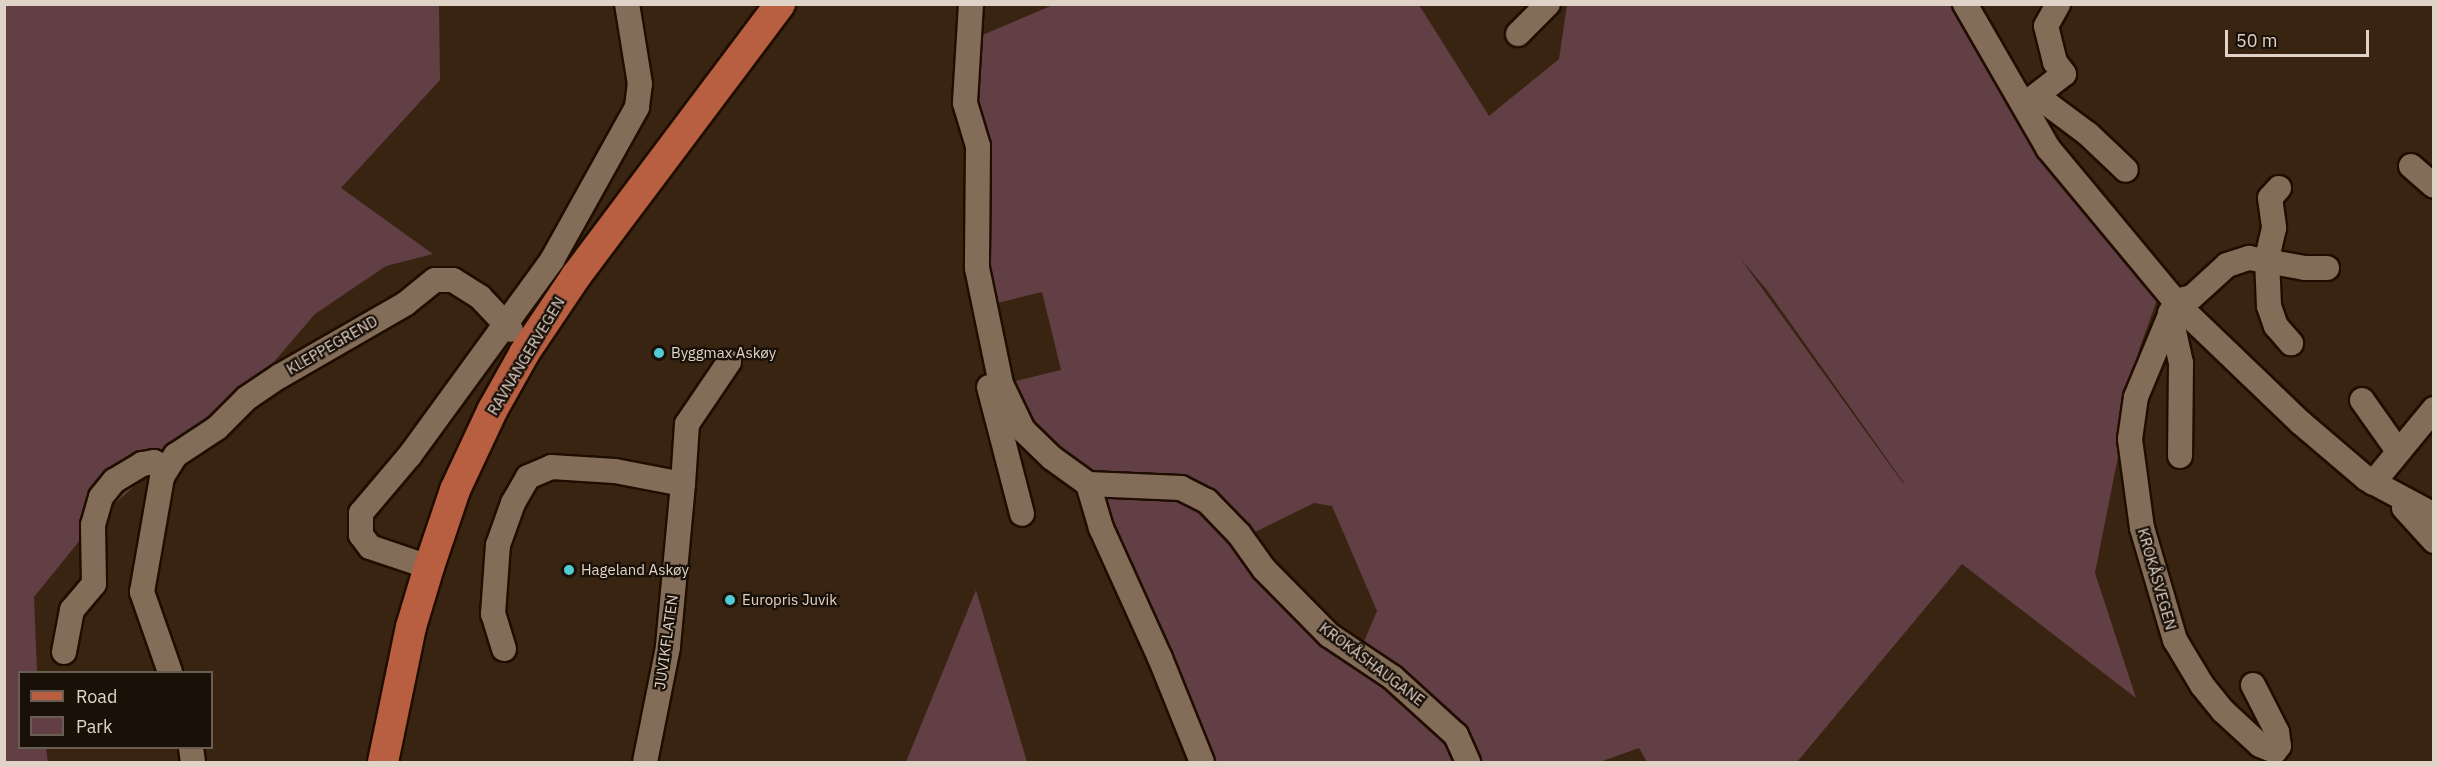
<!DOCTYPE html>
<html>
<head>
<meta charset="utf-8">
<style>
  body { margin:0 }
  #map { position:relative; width:2438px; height:767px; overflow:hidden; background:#382411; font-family:"IBM Plex Sans",sans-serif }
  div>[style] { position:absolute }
  .green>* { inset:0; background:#613f45 }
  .roads { filter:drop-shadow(2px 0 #1f0d00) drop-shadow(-2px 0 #1f0d00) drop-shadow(0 2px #1f0d00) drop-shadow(0 -2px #1f0d00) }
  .minor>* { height:24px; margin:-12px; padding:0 12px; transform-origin:12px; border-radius:12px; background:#846d58 }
  .major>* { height:30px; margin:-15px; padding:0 15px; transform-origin:15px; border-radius:15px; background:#b85f42 }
  .dots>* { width:16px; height:16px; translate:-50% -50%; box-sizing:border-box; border:3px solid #191008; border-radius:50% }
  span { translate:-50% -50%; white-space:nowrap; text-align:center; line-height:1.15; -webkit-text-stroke:4.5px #191008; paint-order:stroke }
  .street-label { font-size:15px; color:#e0d2c7 }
  .poi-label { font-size:15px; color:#e0d2c7 }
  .left { translate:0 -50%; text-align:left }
  .frame { position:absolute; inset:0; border:6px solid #e0d2c7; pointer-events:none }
  .legend { position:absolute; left:18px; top:671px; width:195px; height:78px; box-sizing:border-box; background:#191008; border:2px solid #695e54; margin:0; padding:8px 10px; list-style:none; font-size:18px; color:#e0d2c7 }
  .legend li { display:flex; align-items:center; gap:12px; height:30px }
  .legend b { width:30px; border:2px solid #695e54 }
  .scale { position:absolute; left:2225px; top:30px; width:144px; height:27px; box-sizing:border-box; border:3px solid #e0d2c7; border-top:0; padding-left:8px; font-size:18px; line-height:21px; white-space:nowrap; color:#e0d2c7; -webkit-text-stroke:4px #191008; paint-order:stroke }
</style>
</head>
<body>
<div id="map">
  <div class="green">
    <i style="clip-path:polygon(4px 5px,439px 5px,440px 80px,341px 188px,433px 254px,386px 266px,315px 314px,266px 371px,98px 518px,34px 597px,37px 672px,20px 672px,20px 748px,46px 748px,48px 762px,5px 762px)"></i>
    <i style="clip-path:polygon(evenodd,1053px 5px,1419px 5px,1489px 116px,1559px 59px,1567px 5px,1961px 5px,2062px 175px,2126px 262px,2158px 297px,2139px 350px,2095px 573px,2136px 698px,1962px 564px,1797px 762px,1647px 762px,1639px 748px,1600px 762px,1471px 762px,1455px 723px,1441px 704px,1363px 644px,1377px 611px,1332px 506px,1314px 503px,1253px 533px,1204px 483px,1189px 477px,1094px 472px,1058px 457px,1027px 423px,1012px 382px,1061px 370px,1042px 292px,993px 304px,971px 104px,973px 39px,1053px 5px,1740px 258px,1767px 290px,1904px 483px,1903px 483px,1740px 258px)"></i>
    <i style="clip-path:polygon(1095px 493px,1191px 496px,1379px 672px,1449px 747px,1455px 762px,1211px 762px)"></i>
    <i style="clip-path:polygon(976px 590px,1027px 762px,906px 762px)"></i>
  </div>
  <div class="roads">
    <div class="minor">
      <i style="left:971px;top:4px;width:99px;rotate:93.5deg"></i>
      <i style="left:965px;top:103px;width:45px;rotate:73.2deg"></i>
      <i style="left:978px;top:146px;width:122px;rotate:90.5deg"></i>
      <i style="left:977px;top:268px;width:118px;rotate:78.3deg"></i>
      <i style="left:1001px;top:384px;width:51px;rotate:64.4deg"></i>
      <i style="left:1023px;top:430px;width:40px;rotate:44deg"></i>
      <i style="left:1052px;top:458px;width:44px;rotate:35.8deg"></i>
      <i style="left:1088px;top:484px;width:93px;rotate:2.5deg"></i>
      <i style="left:1181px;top:488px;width:29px;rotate:27deg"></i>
      <i style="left:1207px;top:501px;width:46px;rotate:45.9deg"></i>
      <i style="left:1239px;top:534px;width:43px;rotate:54.5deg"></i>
      <i style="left:1264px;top:569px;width:93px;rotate:45.4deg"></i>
      <i style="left:1329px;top:635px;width:76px;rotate:33.7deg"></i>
      <i style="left:1392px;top:677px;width:86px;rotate:42.2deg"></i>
      <i style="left:1456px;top:735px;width:30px;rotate:66deg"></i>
      <i style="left:1965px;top:4px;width:166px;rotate:60deg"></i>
      <i style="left:2048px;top:148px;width:205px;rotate:50.3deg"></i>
      <i style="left:2179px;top:306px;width:168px;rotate:43.8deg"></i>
      <i style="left:2300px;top:422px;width:88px;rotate:40.4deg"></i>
      <i style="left:2367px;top:479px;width:76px;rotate:28.2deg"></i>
      <i style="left:1518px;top:34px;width:42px;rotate:-45deg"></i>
      <i style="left:2037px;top:96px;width:64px;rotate:36.7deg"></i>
      <i style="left:2088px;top:134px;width:52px;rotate:43.5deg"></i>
      <i style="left:2025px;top:104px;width:49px;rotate:-37.6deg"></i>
      <i style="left:2064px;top:74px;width:15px;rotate:-127deg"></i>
      <i style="left:2055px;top:62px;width:37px;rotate:-104deg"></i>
      <i style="left:2046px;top:26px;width:25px;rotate:-61deg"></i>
      <i style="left:2411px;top:166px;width:30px;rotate:41deg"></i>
      <i style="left:2279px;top:188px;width:13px;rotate:132deg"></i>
      <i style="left:2270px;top:198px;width:30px;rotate:82deg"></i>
      <i style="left:2274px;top:228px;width:32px;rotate:103deg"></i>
      <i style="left:2267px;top:259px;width:47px;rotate:87.6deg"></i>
      <i style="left:2269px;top:306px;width:21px;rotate:71deg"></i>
      <i style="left:2276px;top:326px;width:23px;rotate:49deg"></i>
      <i style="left:2170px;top:313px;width:51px;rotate:77.6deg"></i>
      <i style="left:2181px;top:363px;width:93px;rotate:90.6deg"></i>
      <i style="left:989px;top:387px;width:131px;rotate:75.4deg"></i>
      <i style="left:2362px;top:400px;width:62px;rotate:54.8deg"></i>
      <i style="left:2373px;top:483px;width:96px;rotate:-50.5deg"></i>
      <i style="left:683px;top:484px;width:60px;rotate:-86.2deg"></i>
      <i style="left:687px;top:424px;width:75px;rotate:-55.9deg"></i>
      <i style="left:1088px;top:484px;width:46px;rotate:73.5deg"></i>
      <i style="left:1101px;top:528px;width:143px;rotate:65.6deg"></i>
      <i style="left:1160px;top:658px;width:112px;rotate:68deg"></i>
      <i style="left:2404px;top:508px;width:45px;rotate:47.7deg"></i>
      <i style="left:429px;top:567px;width:62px;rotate:-161.3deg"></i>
      <i style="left:370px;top:547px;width:15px;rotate:-127deg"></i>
      <i style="left:361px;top:535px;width:22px;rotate:-90deg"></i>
      <i style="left:361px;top:513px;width:76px;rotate:-49.8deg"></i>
      <i style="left:410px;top:455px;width:241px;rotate:-53.9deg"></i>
      <i style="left:552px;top:260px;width:175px;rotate:-60.9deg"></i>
      <i style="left:637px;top:107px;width:23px;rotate:-83deg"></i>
      <i style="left:640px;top:84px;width:81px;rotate:-99.2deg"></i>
      <i style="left:504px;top:649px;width:37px;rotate:-107deg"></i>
      <i style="left:493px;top:614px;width:69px;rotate:-85.9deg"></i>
      <i style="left:498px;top:545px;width:45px;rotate:-70.3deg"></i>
      <i style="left:513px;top:503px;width:30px;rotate:-60deg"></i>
      <i style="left:528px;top:477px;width:25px;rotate:-23deg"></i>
      <i style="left:551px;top:467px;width:64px;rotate:3.6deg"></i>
      <i style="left:615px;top:471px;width:69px;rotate:10.8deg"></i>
      <i style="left:683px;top:484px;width:164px;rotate:95.3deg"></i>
      <i style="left:668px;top:647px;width:117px;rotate:101.3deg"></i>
      <i style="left:64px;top:652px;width:43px;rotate:-79.2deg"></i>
      <i style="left:72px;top:610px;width:34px;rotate:-50deg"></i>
      <i style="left:94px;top:584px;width:59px;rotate:-91deg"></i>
      <i style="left:93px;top:525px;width:29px;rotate:-74deg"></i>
      <i style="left:101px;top:497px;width:21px;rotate:-51deg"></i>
      <i style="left:114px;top:481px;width:33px;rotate:-31deg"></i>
      <i style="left:142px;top:464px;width:12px;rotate:-9deg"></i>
      <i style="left:154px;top:462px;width:13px;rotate:27deg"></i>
      <i style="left:170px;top:672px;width:85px;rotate:-109.3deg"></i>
      <i style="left:142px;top:592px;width:117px;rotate:-80.1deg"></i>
      <i style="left:162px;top:477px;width:26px;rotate:-58deg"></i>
      <i style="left:176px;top:455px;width:49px;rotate:-33.4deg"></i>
      <i style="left:217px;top:428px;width:42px;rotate:-45deg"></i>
      <i style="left:247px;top:398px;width:40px;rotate:-34deg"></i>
      <i style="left:280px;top:376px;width:144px;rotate:-29.9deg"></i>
      <i style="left:405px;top:304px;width:38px;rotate:-39deg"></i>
      <i style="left:435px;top:280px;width:18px"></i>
      <i style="left:453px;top:280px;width:32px;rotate:32deg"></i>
      <i style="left:480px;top:297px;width:45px;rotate:46.8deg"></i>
      <i style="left:2253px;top:685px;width:53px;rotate:62.9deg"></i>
      <i style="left:2277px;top:732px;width:14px;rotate:82deg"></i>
      <i style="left:2279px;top:746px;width:6px;rotate:129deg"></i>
      <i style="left:2275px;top:751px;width:16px;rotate:-158deg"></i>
      <i style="left:2260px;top:745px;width:50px;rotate:-137.4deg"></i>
      <i style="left:2223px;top:711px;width:33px;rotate:-129deg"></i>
      <i style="left:2202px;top:685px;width:52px;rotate:-121deg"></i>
      <i style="left:2175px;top:640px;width:117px;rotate:-106.4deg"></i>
      <i style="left:2142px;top:528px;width:90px;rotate:-97.7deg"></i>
      <i style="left:2130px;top:439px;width:42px;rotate:-81.9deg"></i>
      <i style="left:2136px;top:397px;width:104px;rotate:-67.4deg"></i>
      <i style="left:2176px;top:301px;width:16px;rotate:-14deg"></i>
      <i style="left:2192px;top:297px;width:47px;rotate:-42.4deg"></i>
      <i style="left:2227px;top:265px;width:23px;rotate:-18deg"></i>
      <i style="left:2249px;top:258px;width:57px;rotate:10.1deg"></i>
      <i style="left:2305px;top:268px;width:22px"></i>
      <i style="left:191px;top:748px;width:14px;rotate:82deg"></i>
    </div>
    <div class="major">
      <i style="left:383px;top:762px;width:138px;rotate:-78.3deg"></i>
      <i style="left:411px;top:627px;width:63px;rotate:-73.3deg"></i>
      <i style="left:429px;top:567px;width:81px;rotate:-71.3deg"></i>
      <i style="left:455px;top:490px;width:89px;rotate:-64.9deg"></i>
      <i style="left:493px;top:409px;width:65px;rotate:-60.7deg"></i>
      <i style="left:525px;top:352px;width:92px;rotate:-56.1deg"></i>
      <i style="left:576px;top:276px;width:340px;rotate:-53.1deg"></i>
    </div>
  </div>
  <div class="dots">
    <i style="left:659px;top:353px;background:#51ccd4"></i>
    <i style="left:569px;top:570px;background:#51ccd4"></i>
    <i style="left:730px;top:600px;background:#51ccd4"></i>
  </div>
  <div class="street-label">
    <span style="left:332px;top:345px;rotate:-30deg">KLEPPEGREND</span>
    <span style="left:526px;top:356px;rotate:-59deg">RAVNANGERVEGEN</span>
    <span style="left:2157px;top:579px;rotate:74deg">KROKÅSVEGEN</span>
    <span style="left:666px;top:642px;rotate:-82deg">JUVIKFLATEN</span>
    <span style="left:1372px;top:664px;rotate:37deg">KROKÅSHAUGANE</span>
  </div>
  <div class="poi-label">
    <span class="left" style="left:671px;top:353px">Byggmax Askøy</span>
    <span class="left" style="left:581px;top:570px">Hageland Askøy</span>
    <span class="left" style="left:742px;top:600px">Europris Juvik</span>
  </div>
  <div class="frame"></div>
  <ul class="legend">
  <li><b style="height:8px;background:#b85f42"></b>Road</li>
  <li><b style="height:16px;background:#613f45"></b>Park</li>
  </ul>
  <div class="scale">50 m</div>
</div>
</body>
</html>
